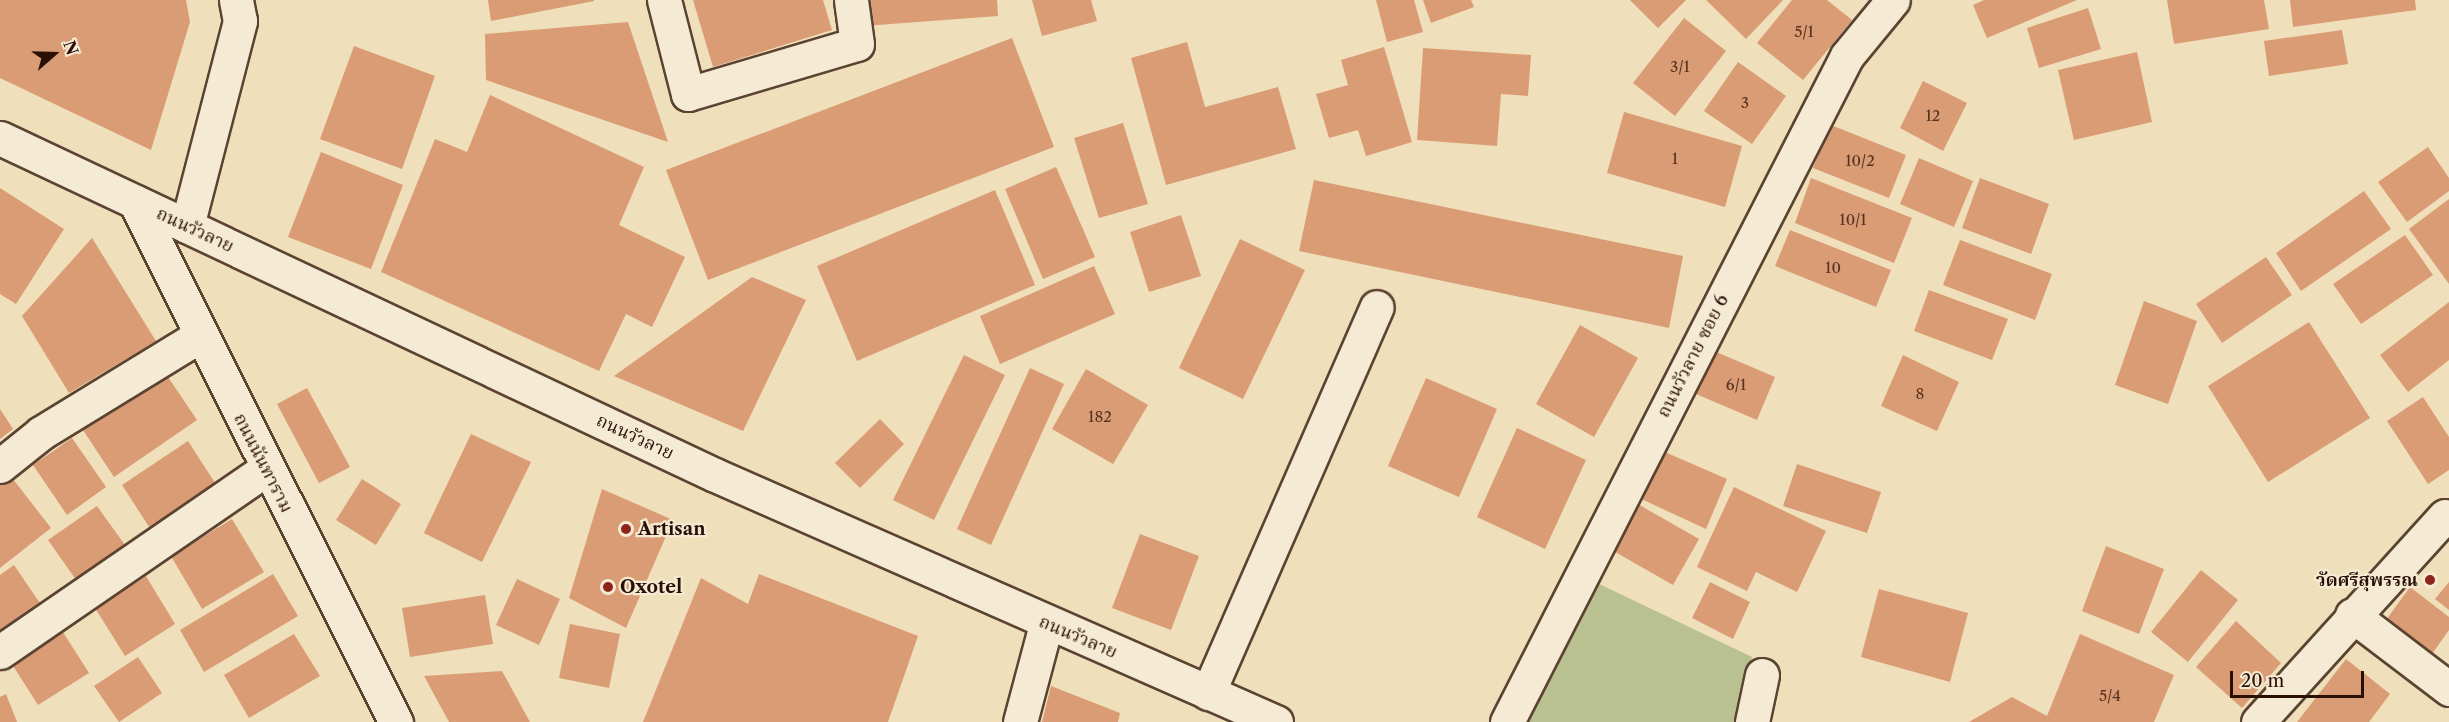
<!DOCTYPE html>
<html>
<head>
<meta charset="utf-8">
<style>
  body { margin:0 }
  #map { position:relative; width:2449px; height:722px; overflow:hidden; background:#efdfbb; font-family:"Libre Caslon Text","Noto Serif Thai",serif }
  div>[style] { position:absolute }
  .green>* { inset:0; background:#bac190 }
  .building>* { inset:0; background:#da9c75 }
  .roads { filter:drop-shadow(2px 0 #5b4332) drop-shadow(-2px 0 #5b4332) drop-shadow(0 2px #5b4332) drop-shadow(0 -2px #5b4332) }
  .minor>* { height:33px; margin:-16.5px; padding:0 16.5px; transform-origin:16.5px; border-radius:16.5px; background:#f5ead3 }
  .dots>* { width:16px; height:16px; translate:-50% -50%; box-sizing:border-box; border:3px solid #f5ead3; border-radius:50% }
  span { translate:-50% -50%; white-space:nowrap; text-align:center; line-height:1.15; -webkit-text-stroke:4.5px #f5ead3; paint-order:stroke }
  .number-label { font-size:15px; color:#563221 }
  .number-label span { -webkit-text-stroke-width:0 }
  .street-label { font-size:18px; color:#2a0f05 }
  .poi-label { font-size:18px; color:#2a0f05; font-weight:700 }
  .left { translate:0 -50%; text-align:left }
  .right { translate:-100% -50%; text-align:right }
  .north { position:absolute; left:24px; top:24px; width:60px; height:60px; -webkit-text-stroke:4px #f5ead3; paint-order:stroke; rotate:70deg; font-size:16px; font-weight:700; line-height:24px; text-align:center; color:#2a0f05 }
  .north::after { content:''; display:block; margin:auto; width:21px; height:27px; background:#2a0f05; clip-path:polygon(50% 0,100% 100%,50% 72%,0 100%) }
  .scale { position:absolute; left:2230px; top:671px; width:134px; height:27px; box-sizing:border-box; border:3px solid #2a0f05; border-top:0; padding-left:8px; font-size:18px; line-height:21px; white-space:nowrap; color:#2a0f05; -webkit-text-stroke:4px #f5ead3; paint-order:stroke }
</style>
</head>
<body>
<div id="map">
  <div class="green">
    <i style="clip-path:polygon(1593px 581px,1752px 657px,1738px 722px,1523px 722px)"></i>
  </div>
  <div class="building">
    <i style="clip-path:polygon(0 0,186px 0,190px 22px,151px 150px,0 78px)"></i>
    <i style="clip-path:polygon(488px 0,594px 0,594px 1px,491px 21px)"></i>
    <i style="clip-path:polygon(693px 0,823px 0,832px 30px,713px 67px)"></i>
    <i style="clip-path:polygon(861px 0,997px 0,998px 16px,864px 26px)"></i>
    <i style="clip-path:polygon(1032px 0,1091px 0,1097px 21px,1042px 36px)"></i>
    <i style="clip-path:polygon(1376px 0,1414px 0,1423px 32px,1387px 42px)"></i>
    <i style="clip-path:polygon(1423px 0,1471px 0,1474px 7px,1431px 23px)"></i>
    <i style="clip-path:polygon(1630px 0,1686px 0,1658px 28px)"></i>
    <i style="clip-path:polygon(1706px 0,1783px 0,1746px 39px)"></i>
    <i style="clip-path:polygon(1792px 0,1827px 0,1852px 20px,1803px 80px,1757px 43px)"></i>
    <i style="clip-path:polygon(1984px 0,2077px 0,1987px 38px,1973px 5px)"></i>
    <i style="clip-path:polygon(2167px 0,2264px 0,2269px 29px,2174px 44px)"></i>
    <i style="clip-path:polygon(2290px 0,2415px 0,2416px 10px,2293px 27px)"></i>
    <i style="clip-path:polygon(2088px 8px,2101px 49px,2039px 68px,2027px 28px)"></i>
    <i style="clip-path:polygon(1684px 18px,1726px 51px,1675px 116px,1633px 83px)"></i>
    <i style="clip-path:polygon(628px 22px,668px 142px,486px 80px,485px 34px)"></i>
    <i style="clip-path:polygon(2342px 30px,2348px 64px,2269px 76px,2264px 41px)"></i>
    <i style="clip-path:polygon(1012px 38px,1054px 147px,708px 280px,666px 170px)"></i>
    <i style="clip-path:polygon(1187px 42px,1205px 107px,1278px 87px,1296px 149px,1166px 185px,1131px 58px)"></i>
    <i style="clip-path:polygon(354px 46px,435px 76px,402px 169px,320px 139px)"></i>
    <i style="clip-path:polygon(1384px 47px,1412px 142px,1366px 156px,1358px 130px,1329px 138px,1316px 94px,1348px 85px,1341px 60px)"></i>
    <i style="clip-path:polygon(1423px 48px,1531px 55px,1528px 96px,1501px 94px,1497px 146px,1417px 140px)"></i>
    <i style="clip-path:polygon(2137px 52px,2152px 122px,2074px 140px,2058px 70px)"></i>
    <i style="clip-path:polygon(1738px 62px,1786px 96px,1752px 144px,1704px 111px)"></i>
    <i style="clip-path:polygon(1923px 81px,1967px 103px,1943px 151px,1900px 128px)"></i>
    <i style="clip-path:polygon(490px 95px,644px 167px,619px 225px,685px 257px,652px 327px,626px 314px,599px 371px,381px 272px,435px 139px,467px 152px)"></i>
    <i style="clip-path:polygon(1624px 112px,1742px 146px,1725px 207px,1607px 173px)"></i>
    <i style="clip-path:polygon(1123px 123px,1148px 204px,1099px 218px,1074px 138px)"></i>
    <i style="clip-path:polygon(1831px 125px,1906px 155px,1889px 198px,1813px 168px)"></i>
    <i style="clip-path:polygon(2428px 147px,2449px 178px,2449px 191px,2407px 222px,2378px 182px)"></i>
    <i style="clip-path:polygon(321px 152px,403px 185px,371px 269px,288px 237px)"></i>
    <i style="clip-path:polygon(1919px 158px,1973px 181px,1954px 227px,1900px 204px)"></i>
    <i style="clip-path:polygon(1056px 167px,1095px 257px,1043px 279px,1005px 189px)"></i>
    <i style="clip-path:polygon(1811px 178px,1912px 218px,1894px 263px,1795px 223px)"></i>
    <i style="clip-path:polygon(1980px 178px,2049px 204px,2031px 254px,1962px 228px)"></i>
    <i style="clip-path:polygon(1314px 180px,1683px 256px,1669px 328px,1299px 251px)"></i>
    <i style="clip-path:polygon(0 188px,64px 229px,16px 304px,0 294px)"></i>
    <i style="clip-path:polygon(995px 190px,1035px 285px,857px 361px,817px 266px)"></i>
    <i style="clip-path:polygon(2364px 191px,2391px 229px,2301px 291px,2276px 253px)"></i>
    <i style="clip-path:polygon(2449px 199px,2449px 284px,2409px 229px)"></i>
    <i style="clip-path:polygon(1181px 215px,1201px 276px,1149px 292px,1130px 232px)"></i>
    <i style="clip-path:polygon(1790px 230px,1891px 270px,1876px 307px,1775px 266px)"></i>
    <i style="clip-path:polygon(2405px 235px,2433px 275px,2361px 324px,2333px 284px)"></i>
    <i style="clip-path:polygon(92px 238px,156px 341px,69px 393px,22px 316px)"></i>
    <i style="clip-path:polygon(1240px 239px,1305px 270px,1243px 399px,1179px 368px)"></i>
    <i style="clip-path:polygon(1960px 240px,2052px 274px,2035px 320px,1943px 285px)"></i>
    <i style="clip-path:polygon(2266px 257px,2292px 295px,2222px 343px,2196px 304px)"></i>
    <i style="clip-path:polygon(1094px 266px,1115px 314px,1000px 364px,980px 316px)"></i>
    <i style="clip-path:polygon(752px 277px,806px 300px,743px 431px,614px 376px)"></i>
    <i style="clip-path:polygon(1929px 290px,2008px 319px,1992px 360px,1914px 331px)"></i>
    <i style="clip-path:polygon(2144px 301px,2197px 321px,2168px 404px,2115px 385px)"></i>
    <i style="clip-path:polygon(2449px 302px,2449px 360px,2408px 392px,2380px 355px)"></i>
    <i style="clip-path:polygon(2309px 322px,2370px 418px,2268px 482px,2208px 386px)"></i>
    <i style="clip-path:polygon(1580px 325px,1638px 358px,1594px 437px,1536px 404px)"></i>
    <i style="clip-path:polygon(1714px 351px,1775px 377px,1757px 420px,1696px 394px)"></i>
    <i style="clip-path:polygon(964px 355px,1005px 375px,934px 520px,893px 500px)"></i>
    <i style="clip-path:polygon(1903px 355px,1959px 382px,1937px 431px,1881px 406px)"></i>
    <i style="clip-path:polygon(1030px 368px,1064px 384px,991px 545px,957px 529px)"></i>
    <i style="clip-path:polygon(1086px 369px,1148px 405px,1113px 464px,1052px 429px)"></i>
    <i style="clip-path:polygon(166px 374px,197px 420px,114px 477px,83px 430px)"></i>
    <i style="clip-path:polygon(1426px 378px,1497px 409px,1459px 497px,1388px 466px)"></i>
    <i style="clip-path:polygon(307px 388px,350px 467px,319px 483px,277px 404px)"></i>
    <i style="clip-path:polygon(2423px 397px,2449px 437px,2449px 470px,2428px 484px,2387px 421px)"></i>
    <i style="clip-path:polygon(0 409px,13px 429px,0 439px)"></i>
    <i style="clip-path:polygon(880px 419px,904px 444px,860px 488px,835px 463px)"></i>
    <i style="clip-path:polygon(1517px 428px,1586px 460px,1545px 549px,1477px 517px)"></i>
    <i style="clip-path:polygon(471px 434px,531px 462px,482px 562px,424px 533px)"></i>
    <i style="clip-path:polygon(72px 438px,106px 487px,67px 515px,33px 465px)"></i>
    <i style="clip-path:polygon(188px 441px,219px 489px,153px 533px,122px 485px)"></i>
    <i style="clip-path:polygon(1658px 449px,1727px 479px,1706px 529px,1637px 497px)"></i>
    <i style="clip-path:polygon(1797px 464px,1881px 492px,1867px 533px,1783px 506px)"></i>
    <i style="clip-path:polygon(9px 474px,51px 528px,0 568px,0 482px)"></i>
    <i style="clip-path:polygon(362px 479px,401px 504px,376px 545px,336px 520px)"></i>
    <i style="clip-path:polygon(1734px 487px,1826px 531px,1797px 592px,1756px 572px,1747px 591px,1697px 567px)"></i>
    <i style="clip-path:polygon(602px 489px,673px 520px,626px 628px,569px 598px)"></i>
    <i style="clip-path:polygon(1636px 503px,1699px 539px,1673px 585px,1610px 549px)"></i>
    <i style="clip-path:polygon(97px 506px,130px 552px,81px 587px,48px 540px)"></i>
    <i style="clip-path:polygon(232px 519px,264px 572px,202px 609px,171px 556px)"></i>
    <i style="clip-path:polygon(1140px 534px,1199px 556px,1171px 630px,1112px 608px)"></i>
    <i style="clip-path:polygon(2106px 546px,2164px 569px,2139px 634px,2082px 611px)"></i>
    <i style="clip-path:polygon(14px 565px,46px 612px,0 644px,0 575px)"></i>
    <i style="clip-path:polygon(2201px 570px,2238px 600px,2188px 662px,2151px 632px)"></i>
    <i style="clip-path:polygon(273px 574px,298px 616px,204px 672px,180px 630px)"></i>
    <i style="clip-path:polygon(759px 574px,918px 636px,888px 722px,643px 722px,701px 578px,748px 604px)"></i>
    <i style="clip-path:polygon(146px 576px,175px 624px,125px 656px,95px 608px)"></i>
    <i style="clip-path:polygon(517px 579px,560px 599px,539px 645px,496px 625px)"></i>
    <i style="clip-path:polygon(1710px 582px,1750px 602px,1733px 639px,1692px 618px)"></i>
    <i style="clip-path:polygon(2449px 582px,2449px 610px,2435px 599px)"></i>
    <i style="clip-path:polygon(2410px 587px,2449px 617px,2449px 630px,2432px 654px,2386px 620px)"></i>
    <i style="clip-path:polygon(1879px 589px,1968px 613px,1950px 682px,1861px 657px)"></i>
    <i style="clip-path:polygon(485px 595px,493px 644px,410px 657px,402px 608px)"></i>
    <i style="clip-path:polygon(2236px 621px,2281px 663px,2242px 708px,2196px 667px)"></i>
    <i style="clip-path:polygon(570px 624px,620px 634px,609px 688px,559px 678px)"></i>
    <i style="clip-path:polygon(59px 626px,89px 673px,38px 705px,8px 658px)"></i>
    <i style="clip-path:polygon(294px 634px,320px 676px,249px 718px,224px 675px)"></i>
    <i style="clip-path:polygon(2080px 634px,2174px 675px,2154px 722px,1969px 722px,2012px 697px,2047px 716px)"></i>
    <i style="clip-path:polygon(138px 657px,162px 693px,119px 722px,94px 686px)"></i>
    <i style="clip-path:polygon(2346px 659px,2390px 694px,2369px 722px,2297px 722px)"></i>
    <i style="clip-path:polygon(502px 671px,530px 722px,449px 722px,424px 676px)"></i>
    <i style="clip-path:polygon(1051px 686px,1120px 713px,1118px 722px,1042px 722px)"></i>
    <i style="clip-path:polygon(6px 694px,17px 722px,0 722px,0 697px)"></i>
  </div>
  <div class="roads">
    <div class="minor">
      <i style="left:664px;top:0;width:97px;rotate:75.7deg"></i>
      <i style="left:688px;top:94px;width:176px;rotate:-16.5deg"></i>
      <i style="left:857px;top:44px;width:44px;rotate:-97.8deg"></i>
      <i style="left:0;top:138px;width:790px;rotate:25.24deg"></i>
      <i style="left:715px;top:475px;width:613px;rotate:23.76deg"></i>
      <i style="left:135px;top:202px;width:582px;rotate:63.35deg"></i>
      <i style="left:187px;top:226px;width:212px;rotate:-75.5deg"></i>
      <i style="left:240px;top:21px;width:21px;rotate:-101deg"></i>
      <i style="left:0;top:466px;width:53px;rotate:-38.8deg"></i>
      <i style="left:41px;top:433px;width:185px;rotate:-31.5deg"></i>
      <i style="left:2352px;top:615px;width:122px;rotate:37.3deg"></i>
      <i style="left:0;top:652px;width:323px;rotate:-34.5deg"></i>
      <i style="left:1208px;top:693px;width:421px;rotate:-66.4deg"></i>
      <i style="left:1020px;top:722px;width:101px;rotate:-75.1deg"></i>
      <i style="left:1507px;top:722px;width:748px;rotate:-62.96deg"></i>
      <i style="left:1847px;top:56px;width:72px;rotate:-50.6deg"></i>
      <i style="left:1752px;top:722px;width:48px;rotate:-78deg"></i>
      <i style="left:2258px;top:722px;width:278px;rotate:-47.8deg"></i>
    </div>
  </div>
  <div class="dots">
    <i style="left:626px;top:529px;background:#8f2418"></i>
    <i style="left:2430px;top:580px;background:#8f2418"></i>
    <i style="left:608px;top:587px;background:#8f2418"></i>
  </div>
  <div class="number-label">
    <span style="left:1804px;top:32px">5/1</span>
    <span style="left:1680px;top:67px">3/1</span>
    <span style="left:1745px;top:103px">3</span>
    <span style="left:1933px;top:116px">12</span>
    <span style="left:1675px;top:159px">1</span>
    <span style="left:1860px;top:161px">10/2</span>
    <span style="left:1853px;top:220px">10/1</span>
    <span style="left:1833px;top:268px">10</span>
    <span style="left:1736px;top:385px">6/1</span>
    <span style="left:1920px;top:394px">8</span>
    <span style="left:1100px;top:417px">182</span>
    <span style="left:2110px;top:696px">5/4</span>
  </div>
  <div class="street-label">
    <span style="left:195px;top:230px;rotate:25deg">ถนนวัวลาย</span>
    <span style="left:1693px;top:356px;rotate:-63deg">ถนนวัวลาย ซอย 6</span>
    <span style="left:635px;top:437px;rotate:25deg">ถนนวัวลาย</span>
    <span style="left:263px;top:463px;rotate:63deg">ถนนนันทาราม</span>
    <span style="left:1078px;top:637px;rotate:23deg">ถนนวัวลาย</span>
  </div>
  <div class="poi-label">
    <span class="left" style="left:638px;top:529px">Artisan</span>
    <span class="right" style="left:2418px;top:580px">วัดศรีสุพรรณ</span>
    <span class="left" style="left:620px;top:587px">Oxotel</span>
  </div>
  <div class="north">N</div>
  <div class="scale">20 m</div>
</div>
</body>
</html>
